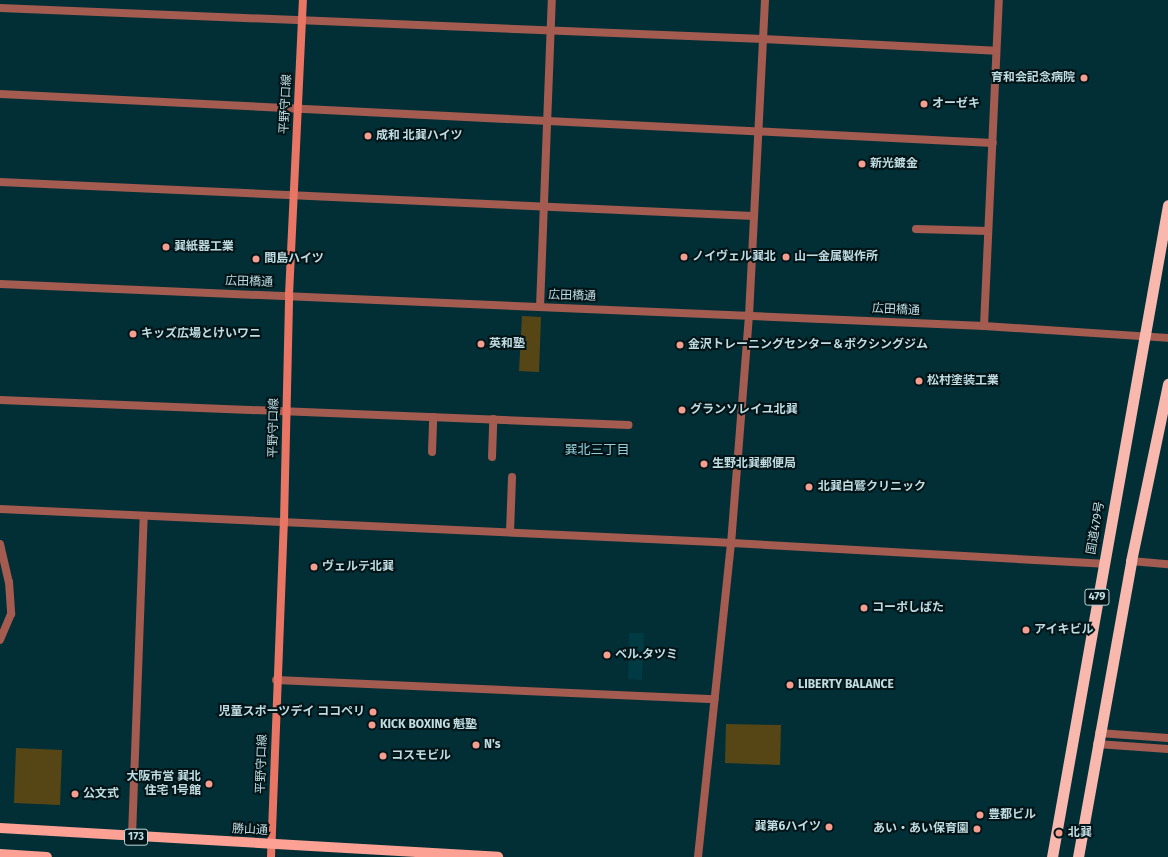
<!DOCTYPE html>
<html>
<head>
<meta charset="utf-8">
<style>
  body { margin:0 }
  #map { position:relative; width:1168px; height:857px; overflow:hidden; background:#022f36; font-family:"Fira Sans","Noto Sans JP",sans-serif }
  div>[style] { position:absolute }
  .built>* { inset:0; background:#003a42 }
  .green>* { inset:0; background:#564616 }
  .service>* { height:8px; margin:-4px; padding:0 4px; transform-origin:4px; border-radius:4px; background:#a45b50 }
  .minor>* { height:8px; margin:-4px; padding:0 4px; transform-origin:4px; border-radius:4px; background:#a45b50 }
  .tertiary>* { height:8px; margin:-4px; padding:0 4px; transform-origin:4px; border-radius:4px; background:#a45b50 }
  .secondary>* { height:8px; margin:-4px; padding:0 4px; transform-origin:4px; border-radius:4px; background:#e97565 }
  .primary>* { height:10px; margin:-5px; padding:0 5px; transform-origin:5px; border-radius:5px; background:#fca193 }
  .trunk>* { height:11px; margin:-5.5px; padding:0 5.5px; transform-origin:5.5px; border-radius:5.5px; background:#f8b8ae }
  .dots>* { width:11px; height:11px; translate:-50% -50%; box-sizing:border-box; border:2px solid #011519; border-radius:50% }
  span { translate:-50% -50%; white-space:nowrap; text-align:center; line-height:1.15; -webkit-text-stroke:4px #011519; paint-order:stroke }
  .shield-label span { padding:1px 3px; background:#011519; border:1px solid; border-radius:3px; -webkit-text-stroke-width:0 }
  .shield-label { font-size:11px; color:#c1dce1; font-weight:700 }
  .poi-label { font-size:12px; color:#c1dce1; font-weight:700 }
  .right { translate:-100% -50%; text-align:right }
  .left { translate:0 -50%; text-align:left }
  .street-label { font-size:12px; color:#c1dce1 }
  .neighbourhood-label { font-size:13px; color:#96cdd7 }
</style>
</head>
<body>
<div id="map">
  <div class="built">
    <i style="clip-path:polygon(629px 633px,644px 633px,642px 680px,628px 679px)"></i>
  </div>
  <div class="green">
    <i style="clip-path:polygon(522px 316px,541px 317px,539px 372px,519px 371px)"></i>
    <i style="clip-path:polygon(726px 724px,781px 725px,780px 765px,725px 763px)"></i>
    <i style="clip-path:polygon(16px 748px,62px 750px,60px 805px,14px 803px)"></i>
  </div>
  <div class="service">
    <i style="left:510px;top:532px;width:55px;rotate:-87.9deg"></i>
    <i style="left:1097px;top:744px;width:71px;rotate:4deg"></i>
    <i style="left:132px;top:836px;width:320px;rotate:-87.9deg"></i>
  </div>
  <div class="minor">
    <i style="left:0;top:8px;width:764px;rotate:2.33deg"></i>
    <i style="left:763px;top:39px;width:233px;rotate:2.9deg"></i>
    <i style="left:0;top:94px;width:994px;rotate:2.82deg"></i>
    <i style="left:0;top:182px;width:754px;rotate:2.59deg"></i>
    <i style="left:916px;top:229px;width:72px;rotate:1.6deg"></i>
    <i style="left:540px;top:307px;width:307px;rotate:-87.8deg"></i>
    <i style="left:984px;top:326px;width:326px;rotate:-87.4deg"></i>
    <i style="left:0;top:400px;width:629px;rotate:2.28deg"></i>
    <i style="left:432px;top:452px;width:35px;rotate:-88deg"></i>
    <i style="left:492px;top:457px;width:38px;rotate:-88deg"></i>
    <i style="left:0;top:509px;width:715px;rotate:2.65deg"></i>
    <i style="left:714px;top:542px;width:390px;rotate:3.2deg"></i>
    <i style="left:0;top:544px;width:39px;rotate:77deg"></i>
    <i style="left:9px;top:582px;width:32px;rotate:86deg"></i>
    <i style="left:11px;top:614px;width:28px;rotate:113deg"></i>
    <i style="left:1131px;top:561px;width:37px;rotate:5deg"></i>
    <i style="left:276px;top:680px;width:439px;rotate:2.5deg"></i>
    <i style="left:1099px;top:733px;width:69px;rotate:4.1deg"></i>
    <i style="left:698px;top:857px;width:315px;rotate:-84deg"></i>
    <i style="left:731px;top:544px;width:229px;rotate:-85.5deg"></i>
    <i style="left:749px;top:316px;width:316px;rotate:-87.1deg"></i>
  </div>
  <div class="tertiary">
    <i style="left:0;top:284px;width:985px;rotate:2.44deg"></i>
    <i style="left:984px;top:326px;width:184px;rotate:3.7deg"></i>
  </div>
  <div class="secondary">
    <i style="left:271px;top:857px;width:335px;rotate:-87.8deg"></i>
    <i style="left:284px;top:522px;width:227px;rotate:-88.7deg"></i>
    <i style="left:289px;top:295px;width:295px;rotate:-87.3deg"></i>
  </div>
  <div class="primary">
    <i style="left:0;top:828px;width:499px;rotate:3.3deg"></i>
    <i style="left:0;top:854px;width:47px;rotate:3.7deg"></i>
  </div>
  <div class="trunk">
    <i style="left:1052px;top:857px;width:662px;rotate:-79.91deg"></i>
    <i style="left:1078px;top:857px;width:301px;rotate:-79.8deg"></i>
    <i style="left:1131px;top:561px;width:181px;rotate:-78.2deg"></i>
  </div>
  <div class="dots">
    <i style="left:1084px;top:78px;background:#f59d8f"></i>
    <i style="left:924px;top:104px;background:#f59d8f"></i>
    <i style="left:368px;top:136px;background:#f59d8f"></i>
    <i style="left:862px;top:164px;background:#f59d8f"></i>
    <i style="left:166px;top:247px;background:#f59d8f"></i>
    <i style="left:684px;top:257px;background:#f59d8f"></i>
    <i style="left:786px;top:257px;background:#f59d8f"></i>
    <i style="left:256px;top:259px;background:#f59d8f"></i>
    <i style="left:133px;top:334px;background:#f59d8f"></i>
    <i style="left:481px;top:344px;background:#f59d8f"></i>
    <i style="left:680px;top:345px;background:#f59d8f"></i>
    <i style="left:919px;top:381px;background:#f59d8f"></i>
    <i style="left:682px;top:410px;background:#f59d8f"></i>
    <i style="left:704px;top:464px;background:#f59d8f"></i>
    <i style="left:809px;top:487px;background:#f59d8f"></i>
    <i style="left:314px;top:567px;background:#f59d8f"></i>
    <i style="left:864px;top:608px;background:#f59d8f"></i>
    <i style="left:1026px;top:630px;background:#f59d8f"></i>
    <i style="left:607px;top:655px;background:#f59d8f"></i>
    <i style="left:790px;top:685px;background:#f59d8f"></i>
    <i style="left:373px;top:712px;background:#f59d8f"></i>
    <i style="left:372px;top:725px;background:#f59d8f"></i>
    <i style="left:476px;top:745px;background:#f59d8f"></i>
    <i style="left:383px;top:756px;background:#f59d8f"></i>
    <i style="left:209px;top:784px;background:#f59d8f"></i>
    <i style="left:75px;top:794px;background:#f59d8f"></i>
    <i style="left:980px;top:815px;background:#f59d8f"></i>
    <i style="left:829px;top:827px;background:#f59d8f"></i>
    <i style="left:977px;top:829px;background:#f59d8f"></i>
    <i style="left:1059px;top:833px;background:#f59d8f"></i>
  </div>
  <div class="shield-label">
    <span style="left:1097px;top:597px">479</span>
    <span style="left:136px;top:837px">173</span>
  </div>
  <div class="poi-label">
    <span class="right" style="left:1075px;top:78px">育和会記念病院</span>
    <span class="left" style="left:932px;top:104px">オーゼキ</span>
    <span class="left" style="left:376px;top:136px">成和 北巽ハイツ</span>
    <span class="left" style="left:870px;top:164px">新光鍍金</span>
    <span class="left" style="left:174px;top:247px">巽紙器工業</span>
    <span class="left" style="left:692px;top:257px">ノイヴェル巽北</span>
    <span class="left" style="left:794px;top:257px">山一金属製作所</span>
    <span class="left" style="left:264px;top:259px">間島ハイツ</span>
    <span class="left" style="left:141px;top:334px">キッズ広場とけいワニ</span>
    <span class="left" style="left:489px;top:344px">英和塾</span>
    <span class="left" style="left:688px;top:345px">金沢トレーニングセンター＆ボクシングジム</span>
    <span class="left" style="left:927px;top:381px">松村塗装工業</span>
    <span class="left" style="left:690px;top:410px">グランソレイユ北巽</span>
    <span class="left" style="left:712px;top:464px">生野北巽郵便局</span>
    <span class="left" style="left:818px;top:487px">北巽白鷲クリニック</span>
    <span class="left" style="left:322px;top:567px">ヴェルテ北巽</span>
    <span class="left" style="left:872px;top:608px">コーポしばた</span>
    <span class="left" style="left:1034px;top:630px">アイキビル</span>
    <span class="left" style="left:615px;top:655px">ベル.タツミ</span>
    <span class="left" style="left:798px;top:685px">LIBERTY BALANCE</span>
    <span class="right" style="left:365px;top:712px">児童スポーツデイ ココペリ</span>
    <span class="left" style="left:380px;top:725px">KICK BOXING 魁塾</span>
    <span class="left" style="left:484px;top:745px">N's</span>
    <span class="left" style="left:391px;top:756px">コスモビル</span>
    <span class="right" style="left:201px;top:784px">大阪市営 巽北<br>住宅 1号館</span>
    <span class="left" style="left:83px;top:794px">公文式</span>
    <span class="left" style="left:988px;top:815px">豊都ビル</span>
    <span class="right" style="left:821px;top:827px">巽第6ハイツ</span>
    <span class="right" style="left:969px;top:829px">あい・あい保育園</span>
    <span class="left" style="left:1068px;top:833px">北巽</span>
  </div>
  <div class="street-label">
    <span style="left:286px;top:104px;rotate:-87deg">平野守口線</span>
    <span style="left:249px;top:282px;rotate:2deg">広田橋通</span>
    <span style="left:572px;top:296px;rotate:2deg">広田橋通</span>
    <span style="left:896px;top:310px;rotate:3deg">広田橋通</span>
    <span style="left:274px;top:428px;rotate:-89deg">平野守口線</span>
    <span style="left:1096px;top:528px;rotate:-80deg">国道479号</span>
    <span style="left:262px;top:764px;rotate:-88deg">平野守口線</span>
    <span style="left:250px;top:830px;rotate:3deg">勝山通</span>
  </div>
  <div class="neighbourhood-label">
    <span style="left:597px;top:450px">巽北三丁目</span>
  </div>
</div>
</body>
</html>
